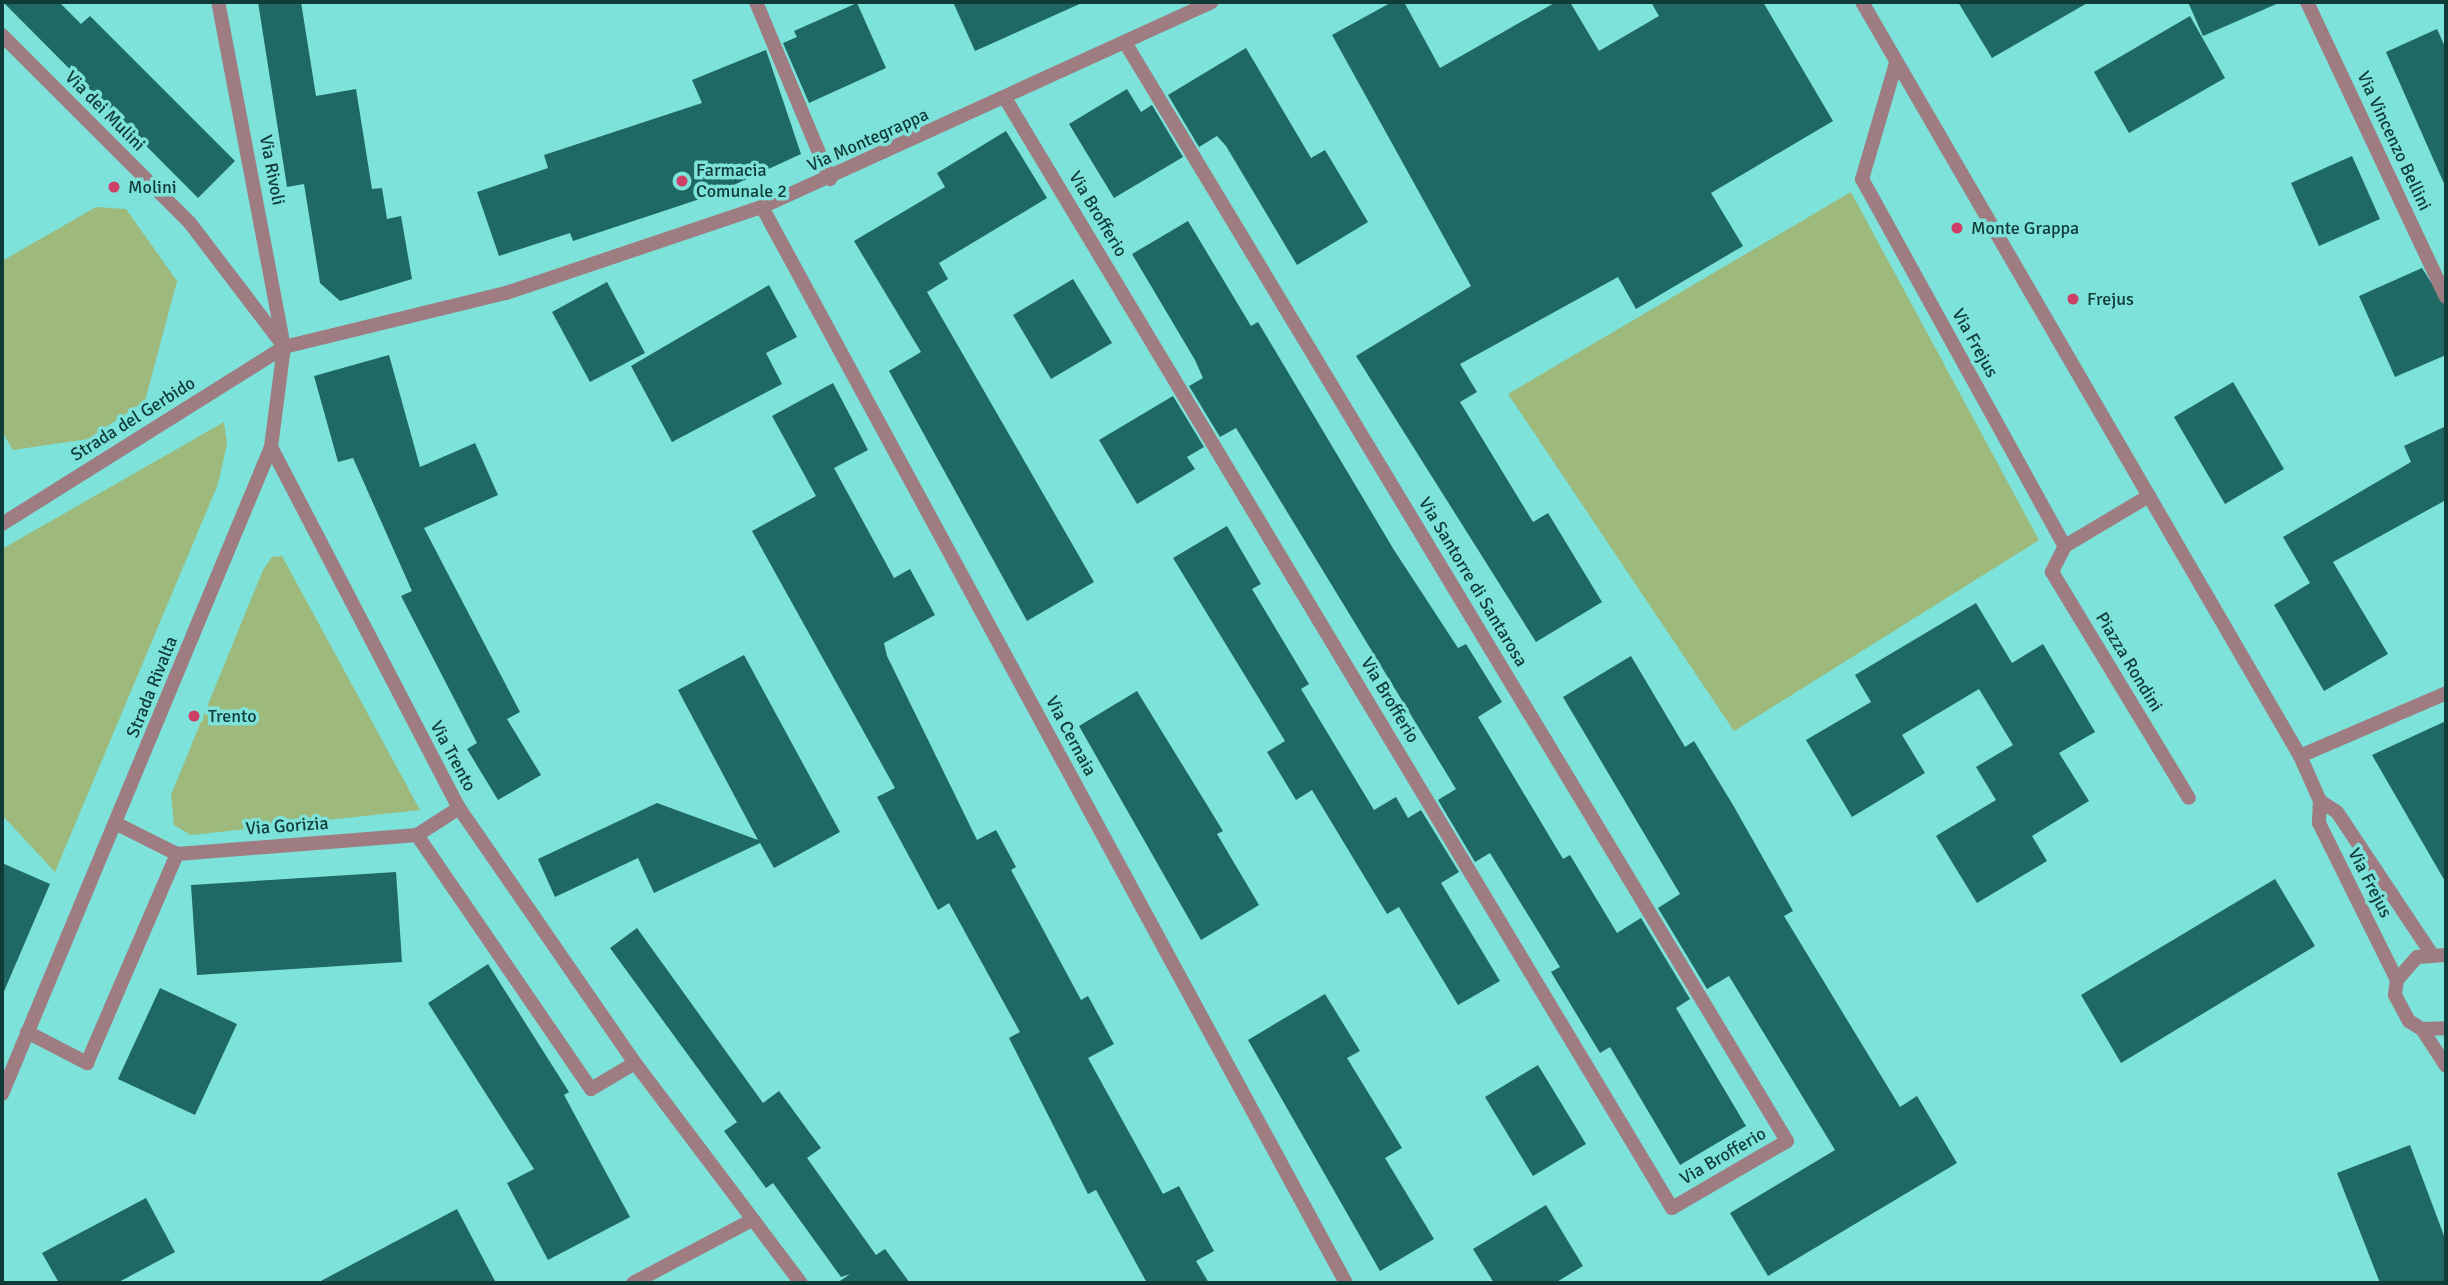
<!DOCTYPE html>
<html>
<head>
<meta charset="utf-8">
<style>
  body { margin:0 }
  #map { position:relative; width:2448px; height:1285px; overflow:hidden; background:#7de2d9; font-family:Signika,sans-serif }
  div>[style] { position:absolute }
  .green>* { inset:0; background:#9db97b }
  .building>* { inset:0; background:#1e6964 }
  .service>* { height:14px; margin:-7px; padding:0 7px; transform-origin:7px; border-radius:7px; background:#9e7c81 }
  .minor>* { height:14px; margin:-7px; padding:0 7px; transform-origin:7px; border-radius:7px; background:#9e7c81 }
  .tertiary>* { height:14px; margin:-7px; padding:0 7px; transform-origin:7px; border-radius:7px; background:#9e7c81 }
  .dots>* { width:19px; height:19px; translate:-50% -50%; box-sizing:border-box; border:4px solid #7de2d9; border-radius:50% }
  span { translate:-50% -50%; white-space:nowrap; text-align:center; line-height:1.15; -webkit-text-stroke:7px #7de2d9; paint-order:stroke }
  .street-label { font-size:18px; color:#0f3b38 }
  .poi-label { font-size:18px; color:#0f3b38 }
  .left { translate:0 -50%; text-align:left }
  .frame { position:absolute; inset:0; border:4px solid #0f3b38; pointer-events:none }
</style>
</head>
<body>
<div id="map">
  <div class="green">
    <i style="clip-path:polygon(1851px 192px,2039px 540px,1734px 731px,1508px 394px)"></i>
    <i style="clip-path:polygon(96px 207px,126px 209px,177px 281px,145px 401px,88px 439px,13px 450px,2px 432px,2px 261px)"></i>
    <i style="clip-path:polygon(224px 422px,227px 444px,218px 484px,55px 872px,2px 815px,2px 549px)"></i>
    <i style="clip-path:polygon(282px 556px,420px 810px,191px 835px,174px 825px,171px 795px,263px 570px,272px 557px)"></i>
  </div>
  <div class="building">
    <i style="clip-path:polygon(3px 2px,59px 2px,81px 24px,90px 16px,235px 161px,198px 198px)"></i>
    <i style="clip-path:polygon(258px 2px,301px 2px,316px 96px,356px 89px,372px 189px,382px 188px,387px 219px,401px 216px,412px 279px,340px 301px,320px 283px,304px 184px,287px 187px)"></i>
    <i style="clip-path:polygon(953px 2px,1084px 2px,975px 51px)"></i>
    <i style="clip-path:polygon(1392px 2px,1404px 2px,1440px 68px,1556px 2px,1570px 2px,1599px 51px,1659px 16px,1651px 2px,1763px 2px,1833px 121px,1711px 193px,1743px 246px,1636px 309px,1618px 277px,1460px 364px,1477px 392px,1460px 402px,1533px 522px,1548px 513px,1602px 602px,1536px 642px,1356px 356px,1471px 286px,1332px 35px)"></i>
    <i style="clip-path:polygon(1958px 2px,2089px 2px,1992px 58px)"></i>
    <i style="clip-path:polygon(2188px 2px,2281px 2px,2203px 36px)"></i>
    <i style="clip-path:polygon(857px 3px,886px 68px,809px 103px,783px 43px,797px 37px,794px 31px)"></i>
    <i style="clip-path:polygon(2190px 16px,2225px 78px,2129px 133px,2094px 72px)"></i>
    <i style="clip-path:polygon(2437px 29px,2446px 49px,2446px 188px,2386px 52px)"></i>
    <i style="clip-path:polygon(1246px 48px,1311px 158px,1325px 150px,1368px 222px,1297px 265px,1226px 146px,1217px 136px,1199px 147px,1168px 95px)"></i>
    <i style="clip-path:polygon(766px 50px,801px 154px,712px 195px,573px 241px,570px 233px,499px 256px,477px 192px,548px 168px,544px 155px,702px 103px,692px 80px)"></i>
    <i style="clip-path:polygon(1127px 89px,1141px 112px,1152px 105px,1183px 157px,1114px 198px,1069px 124px)"></i>
    <i style="clip-path:polygon(1006px 131px,1047px 198px,939px 263px,948px 279px,927px 292px,1094px 582px,1027px 621px,889px 371px,921px 352px,854px 241px,945px 187px,937px 173px)"></i>
    <i style="clip-path:polygon(2352px 156px,2380px 219px,2319px 246px,2291px 183px)"></i>
    <i style="clip-path:polygon(1188px 221px,1251px 326px,1258px 322px,1394px 550px,1458px 648px,1466px 644px,1502px 702px,1478px 717px,1563px 859px,1570px 855px,1617px 933px,1641px 918px,1690px 999px,1676px 1008px,1746px 1126px,1680px 1165px,1610px 1047px,1600px 1053px,1551px 972px,1560px 967px,1490px 853px,1475px 862px,1438px 800px,1456px 789px,1236px 428px,1220px 437px,1189px 386px,1203px 378px,1195px 360px,1132px 254px)"></i>
    <i style="clip-path:polygon(2422px 268px,2446px 306px,2446px 355px,2395px 377px,2359px 296px)"></i>
    <i style="clip-path:polygon(1073px 279px,1112px 343px,1051px 379px,1013px 315px)"></i>
    <i style="clip-path:polygon(607px 282px,645px 353px,590px 382px,552px 312px)"></i>
    <i style="clip-path:polygon(769px 285px,797px 337px,766px 353px,782px 384px,672px 442px,631px 366px)"></i>
    <i style="clip-path:polygon(389px 355px,420px 467px,475px 443px,498px 495px,424px 528px,520px 712px,507px 719px,541px 775px,498px 800px,467px 749px,477px 743px,401px 596px,412px 591px,353px 458px,338px 462px,314px 376px)"></i>
    <i style="clip-path:polygon(2233px 382px,2284px 469px,2225px 504px,2174px 417px)"></i>
    <i style="clip-path:polygon(833px 383px,868px 450px,834px 468px,894px 578px,910px 569px,935px 615px,884px 643px,887px 656px,977px 840px,996px 830px,1016px 867px,1011px 870px,1081px 1000px,1088px 996px,1114px 1044px,1088px 1058px,1163px 1194px,1179px 1186px,1214px 1251px,1196px 1261px,1209px 1283px,1147px 1283px,1096px 1190px,1088px 1194px,1009px 1038px,1020px 1032px,949px 903px,938px 910px,877px 797px,895px 788px,752px 531px,816px 496px,772px 416px)"></i>
    <i style="clip-path:polygon(1173px 396px,1204px 447px,1187px 457px,1195px 469px,1137px 504px,1099px 440px)"></i>
    <i style="clip-path:polygon(2446px 426px,2446px 500px,2333px 562px,2388px 654px,2324px 691px,2274px 605px,2310px 583px,2283px 537px,2411px 462px,2404px 446px)"></i>
    <i style="clip-path:polygon(1227px 526px,1261px 584px,1252px 589px,1309px 684px,1301px 689px,1374px 810px,1396px 797px,1408px 818px,1421px 810px,1459px 872px,1441px 883px,1500px 981px,1458px 1005px,1399px 907px,1387px 914px,1312px 790px,1296px 800px,1267px 752px,1285px 741px,1173px 558px)"></i>
    <i style="clip-path:polygon(1976px 603px,2012px 663px,2043px 644px,2095px 732px,2059px 753px,2089px 801px,2032px 836px,2047px 861px,1977px 903px,1936px 836px,1996px 800px,1976px 767px,2013px 745px,1979px 689px,1902px 735px,1925px 773px,1852px 817px,1806px 740px,1871px 702px,1855px 675px)"></i>
    <i style="clip-path:polygon(744px 655px,840px 832px,774px 868px,760px 843px,654px 893px,638px 858px,555px 897px,538px 859px,657px 803px,758px 840px,678px 690px)"></i>
    <i style="clip-path:polygon(1631px 656px,1685px 747px,1694px 741px,1733px 805px,1793px 911px,1784px 916px,1900px 1107px,1917px 1096px,1957px 1163px,1768px 1276px,1730px 1213px,1835px 1150px,1729px 976px,1707px 989px,1658px 908px,1680px 894px,1563px 697px)"></i>
    <i style="clip-path:polygon(1137px 691px,1223px 831px,1217px 834px,1259px 905px,1201px 940px,1079px 726px)"></i>
    <i style="clip-path:polygon(2446px 721px,2446px 883px,2372px 755px)"></i>
    <i style="clip-path:polygon(2px 863px,50px 884px,2px 996px)"></i>
    <i style="clip-path:polygon(396px 872px,402px 962px,197px 975px,191px 885px)"></i>
    <i style="clip-path:polygon(2275px 879px,2315px 946px,2121px 1063px,2081px 995px)"></i>
    <i style="clip-path:polygon(637px 928px,763px 1103px,779px 1091px,821px 1148px,807px 1158px,876px 1255px,885px 1249px,910px 1283px,837px 1283px,850px 1274px,841px 1277px,773px 1183px,766px 1188px,724px 1131px,737px 1122px,610px 948px)"></i>
    <i style="clip-path:polygon(488px 964px,569px 1092px,564px 1095px,630px 1217px,548px 1260px,507px 1183px,534px 1169px,428px 1003px)"></i>
    <i style="clip-path:polygon(160px 988px,237px 1024px,195px 1115px,118px 1079px)"></i>
    <i style="clip-path:polygon(1325px 994px,1360px 1051px,1347px 1058px,1402px 1148px,1385px 1158px,1434px 1239px,1380px 1271px,1248px 1040px)"></i>
    <i style="clip-path:polygon(1538px 1065px,1586px 1144px,1533px 1176px,1485px 1097px)"></i>
    <i style="clip-path:polygon(2410px 1145px,2446px 1241px,2446px 1283px,2380px 1283px,2337px 1173px)"></i>
    <i style="clip-path:polygon(146px 1198px,175px 1252px,117px 1283px,59px 1283px,42px 1253px)"></i>
    <i style="clip-path:polygon(1546px 1205px,1583px 1266px,1555px 1283px,1494px 1283px,1473px 1249px)"></i>
    <i style="clip-path:polygon(457px 1209px,496px 1283px,317px 1283px)"></i>
  </div>
  <div class="service">
    <i style="left:417px;top:835px;width:308px;rotate:55.6deg"></i>
    <i style="left:591px;top:1089px;width:51px;rotate:-30.6deg"></i>
    <i style="left:27px;top:1032px;width:68px;rotate:27.3deg"></i>
    <i style="left:87px;top:1063px;width:228px;rotate:-66.7deg"></i>
  </div>
  <div class="minor">
    <i style="left:756px;top:2px;width:192px;rotate:67.3deg"></i>
    <i style="left:2307px;top:2px;width:326px;rotate:64.8deg"></i>
    <i style="left:1896px;top:63px;width:121px;rotate:106.3deg"></i>
    <i style="left:1862px;top:179px;width:419px;rotate:61.1deg"></i>
    <i style="left:1005px;top:98px;width:1295px;rotate:59deg"></i>
    <i style="left:1672px;top:1208px;width:133px;rotate:-30.2deg"></i>
    <i style="left:1787px;top:1141px;width:1281px;rotate:-121.07deg"></i>
    <i style="left:762px;top:207px;width:1224px;rotate:61.51deg"></i>
    <i style="left:271px;top:447px;width:407px;rotate:62.5deg"></i>
    <i style="left:459px;top:808px;width:310px;rotate:55.4deg"></i>
    <i style="left:635px;top:1063px;width:276px;rotate:53deg"></i>
    <i style="left:2px;top:524px;width:333px;rotate:-32.1deg"></i>
    <i style="left:2065px;top:546px;width:29px;rotate:117deg"></i>
    <i style="left:2052px;top:572px;width:264px;rotate:58.8deg"></i>
    <i style="left:2065px;top:546px;width:98px;rotate:-30.8deg"></i>
    <i style="left:2300px;top:756px;width:159px;rotate:-23.3deg"></i>
    <i style="left:117px;top:824px;width:67px;rotate:26.6deg"></i>
    <i style="left:177px;top:854px;width:241px;rotate:-4.5deg"></i>
    <i style="left:417px;top:835px;width:50px;rotate:-32.7deg"></i>
    <i style="left:633px;top:1283px;width:135px;rotate:-27.9deg"></i>
  </div>
  <div class="tertiary">
    <i style="left:1862px;top:2px;width:872px;rotate:59.85deg"></i>
    <i style="left:2300px;top:756px;width:49px;rotate:66deg"></i>
    <i style="left:2320px;top:801px;width:22px;rotate:93deg"></i>
    <i style="left:2319px;top:823px;width:175px;rotate:63.6deg"></i>
    <i style="left:2px;top:35px;width:266px;rotate:45deg"></i>
    <i style="left:190px;top:223px;width:153px;rotate:52.7deg"></i>
    <i style="left:284px;top:347px;width:228px;rotate:-13.7deg"></i>
    <i style="left:506px;top:293px;width:270px;rotate:-18.6deg"></i>
    <i style="left:762px;top:207px;width:494px;rotate:-24.5deg"></i>
    <i style="left:2320px;top:801px;width:20px;rotate:33deg"></i>
    <i style="left:2337px;top:812px;width:169px;rotate:56.3deg"></i>
    <i style="left:2446px;top:955px;width:29px;rotate:176deg"></i>
    <i style="left:2417px;top:957px;width:30px;rotate:131deg"></i>
    <i style="left:2397px;top:980px;width:15px;rotate:98deg"></i>
    <i style="left:2395px;top:995px;width:30px;rotate:62deg"></i>
    <i style="left:2409px;top:1021px;width:15px;rotate:32deg"></i>
    <i style="left:2422px;top:1029px;width:24px;rotate:-2deg"></i>
    <i style="left:2422px;top:1029px;width:44px;rotate:57deg"></i>
    <i style="left:2px;top:1094px;width:701px;rotate:-67.42deg"></i>
    <i style="left:271px;top:447px;width:101px;rotate:-82.6deg"></i>
    <i style="left:284px;top:347px;width:351px;rotate:-100.8deg"></i>
  </div>
  <div class="dots">
    <i style="left:682px;top:181px;background:#cd3f66"></i>
    <i style="left:114px;top:187px;background:#cd3f66"></i>
    <i style="left:1957px;top:228px;background:#cd3f66"></i>
    <i style="left:2073px;top:299px;background:#cd3f66"></i>
    <i style="left:194px;top:716px;background:#cd3f66"></i>
  </div>
  <div class="street-label">
    <span style="left:105px;top:111px;rotate:45deg">Via dei Mulini</span>
    <span style="left:868px;top:140px;rotate:-24deg">Via Montegrappa</span>
    <span style="left:2394px;top:141px;rotate:65deg">Via Vincenzo Bellini</span>
    <span style="left:272px;top:170px;rotate:79deg">Via Rivoli</span>
    <span style="left:1098px;top:214px;rotate:59deg">Via Brofferio</span>
    <span style="left:1975px;top:343px;rotate:61deg">Via Frejus</span>
    <span style="left:133px;top:419px;rotate:-32deg">Strada del Gerbido</span>
    <span style="left:1473px;top:582px;rotate:59deg">Via Santorre di Santarosa</span>
    <span style="left:2129px;top:662px;rotate:59deg">Piazza Rondini</span>
    <span style="left:152px;top:687px;rotate:-68deg">Strada Rivalta</span>
    <span style="left:1390px;top:700px;rotate:59deg">Via Brofferio</span>
    <span style="left:1071px;top:736px;rotate:62deg">Via Cernaia</span>
    <span style="left:453px;top:756px;rotate:62deg">Via Trento</span>
    <span style="left:287px;top:826px;rotate:-4deg">Via Gorizia</span>
    <span style="left:2370px;top:883px;rotate:63deg">Via Frejus</span>
    <span style="left:1723px;top:1156px;rotate:-30deg">Via Brofferio</span>
  </div>
  <div class="poi-label">
    <span class="left" style="left:696px;top:181px">Farmacia<br>Comunale 2</span>
    <span class="left" style="left:128px;top:187px">Molini</span>
    <span class="left" style="left:1971px;top:228px">Monte Grappa</span>
    <span class="left" style="left:2087px;top:299px">Frejus</span>
    <span class="left" style="left:208px;top:716px">Trento</span>
  </div>
  <div class="frame"></div>
</div>
</body>
</html>
